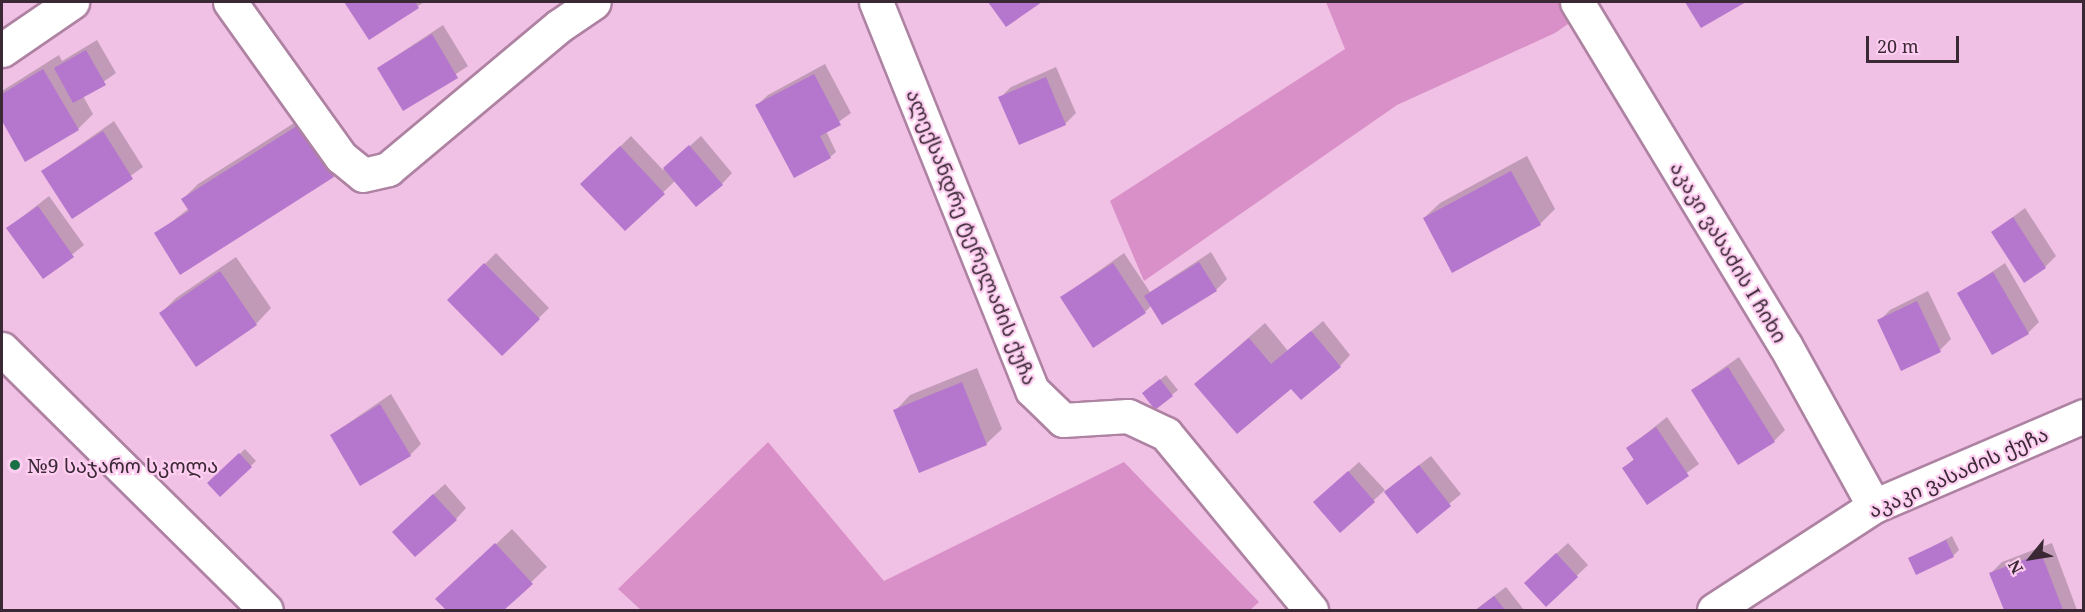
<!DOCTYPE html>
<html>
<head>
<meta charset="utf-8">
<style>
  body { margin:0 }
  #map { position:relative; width:2085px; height:612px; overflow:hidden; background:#f0c1e4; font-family:"Noto Serif","Noto Sans Georgian",serif }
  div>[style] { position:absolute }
  .green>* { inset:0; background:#d990c8 }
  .shadow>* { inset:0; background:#0003 }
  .building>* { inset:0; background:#b576ce }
  .roads { filter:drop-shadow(2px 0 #ae82a2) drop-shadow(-2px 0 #ae82a2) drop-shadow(0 2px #ae82a2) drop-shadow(0 -2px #ae82a2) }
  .street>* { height:33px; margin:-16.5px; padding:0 16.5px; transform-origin:16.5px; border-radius:16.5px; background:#fff }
  .primary>* { height:33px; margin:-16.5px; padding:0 16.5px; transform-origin:16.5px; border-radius:16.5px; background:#fff }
  .dots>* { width:16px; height:16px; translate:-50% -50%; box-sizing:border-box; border:3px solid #fecef1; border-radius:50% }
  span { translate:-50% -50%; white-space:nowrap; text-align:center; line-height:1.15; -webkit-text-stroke:4.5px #fecef1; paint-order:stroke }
  .street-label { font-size:20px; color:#3a2835 }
  .poi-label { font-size:20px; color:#3a2835 }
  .left { translate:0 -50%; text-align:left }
  .frame { position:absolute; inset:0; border:3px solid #3a2835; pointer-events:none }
  .north { position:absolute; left:2001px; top:528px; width:60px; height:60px; -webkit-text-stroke:4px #fecef1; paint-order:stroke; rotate:240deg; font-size:16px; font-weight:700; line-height:24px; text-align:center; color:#3a2835 }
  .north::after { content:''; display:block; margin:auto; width:21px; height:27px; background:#3a2835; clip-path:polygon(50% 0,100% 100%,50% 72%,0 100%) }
  .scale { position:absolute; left:1866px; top:36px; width:93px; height:27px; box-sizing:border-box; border:3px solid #3a2835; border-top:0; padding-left:8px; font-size:18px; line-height:21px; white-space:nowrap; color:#3a2835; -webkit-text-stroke:4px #fecef1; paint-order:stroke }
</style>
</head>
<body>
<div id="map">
  <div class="green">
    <i style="clip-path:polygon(1326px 2px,1600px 2px,1555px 33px,1397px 105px,1144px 281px,1110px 201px,1345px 49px)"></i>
    <i style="clip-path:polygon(768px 442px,884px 581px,1124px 462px,1259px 602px,1250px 610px,641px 610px,618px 589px)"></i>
  </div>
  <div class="shadow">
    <i style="clip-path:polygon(346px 2px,424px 2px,369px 38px)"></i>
    <i style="clip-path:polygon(990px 2px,1040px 2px,1007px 25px)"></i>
    <i style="clip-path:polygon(1687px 2px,1743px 2px,1702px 26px)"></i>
    <i style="clip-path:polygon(443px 25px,468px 66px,403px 109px,378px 68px)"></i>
    <i style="clip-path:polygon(97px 40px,116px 73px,83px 96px,93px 114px,78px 129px,26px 160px,2px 118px,2px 91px,59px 55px,62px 61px)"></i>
    <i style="clip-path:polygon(825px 64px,851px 113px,826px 131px,836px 152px,830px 157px,757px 105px,768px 95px)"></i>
    <i style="clip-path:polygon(1056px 67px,1076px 113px,1065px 124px,1000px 98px,1011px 87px)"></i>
    <i style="clip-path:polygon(316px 109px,349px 161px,333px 176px,156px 234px,188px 209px,182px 200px,198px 184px)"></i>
    <i style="clip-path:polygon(114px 121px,143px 167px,72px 217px,43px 171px)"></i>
    <i style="clip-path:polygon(631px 136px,663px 170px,701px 136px,732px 173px,722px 184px,675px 181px,625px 229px,593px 173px)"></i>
    <i style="clip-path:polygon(1527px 156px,1555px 209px,1540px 224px,1424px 218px,1440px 203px)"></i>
    <i style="clip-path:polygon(49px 196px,84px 245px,44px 277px,8px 228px)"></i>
    <i style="clip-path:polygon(2025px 208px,2056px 256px,2045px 267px,1993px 232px)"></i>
    <i style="clip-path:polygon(1211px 252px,1227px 279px,1216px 290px,1152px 305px,1145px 312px,1062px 297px,1124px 253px,1150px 292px)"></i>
    <i style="clip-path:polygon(496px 253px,549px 308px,502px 354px,449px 300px)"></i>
    <i style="clip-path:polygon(236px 257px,271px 308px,256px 324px,161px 313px,176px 298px)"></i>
    <i style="clip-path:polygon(2005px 263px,2039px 322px,2028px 333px,1959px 294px)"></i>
    <i style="clip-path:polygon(1928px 291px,1951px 339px,1940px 350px,1879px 321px,1890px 310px)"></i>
    <i style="clip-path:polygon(1323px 321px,1350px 355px,1340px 366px,1196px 384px,1265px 323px,1288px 351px)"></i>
    <i style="clip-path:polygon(1739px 357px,1785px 430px,1774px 441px,1692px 390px)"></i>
    <i style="clip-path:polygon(977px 368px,1002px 429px,986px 444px,895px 411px,910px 395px)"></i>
    <i style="clip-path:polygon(1166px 375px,1178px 390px,1155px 408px,1149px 388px)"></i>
    <i style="clip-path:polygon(391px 394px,421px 444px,410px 455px,331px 435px)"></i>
    <i style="clip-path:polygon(1667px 417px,1699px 464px,1647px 502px,1624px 468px,1635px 458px,1628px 448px)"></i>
    <i style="clip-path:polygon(245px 449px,256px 461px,220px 495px,209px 483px)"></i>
    <i style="clip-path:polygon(1431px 456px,1461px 494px,1417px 531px,1385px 491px)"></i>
    <i style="clip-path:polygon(1359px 462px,1385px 490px,1340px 531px,1326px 492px)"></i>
    <i style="clip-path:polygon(445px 484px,466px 508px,456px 519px,404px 521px)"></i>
    <i style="clip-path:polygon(512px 529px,547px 567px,502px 610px,448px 610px,438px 599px)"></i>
    <i style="clip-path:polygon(1952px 536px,1959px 550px,1953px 556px,1910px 559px)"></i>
    <i style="clip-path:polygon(1568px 543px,1588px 565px,1546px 605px,1536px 572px)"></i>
    <i style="clip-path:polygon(2052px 543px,2077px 610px,2005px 610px,1991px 573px,2002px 562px)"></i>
    <i style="clip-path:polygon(1506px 587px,1524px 610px,1475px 610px)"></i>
  </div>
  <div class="building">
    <i style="clip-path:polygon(344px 2px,415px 2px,419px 8px,369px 40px)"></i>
    <i style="clip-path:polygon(988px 2px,1042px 2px,1006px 27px)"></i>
    <i style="clip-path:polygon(1685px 2px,1746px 2px,1701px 28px)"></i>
    <i style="clip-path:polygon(432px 34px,458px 78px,403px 111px,377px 68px)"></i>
    <i style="clip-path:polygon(86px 50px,106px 85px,73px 103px,54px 68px)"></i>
    <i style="clip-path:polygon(43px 69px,79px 130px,25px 162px,2px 121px,2px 94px)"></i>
    <i style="clip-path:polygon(814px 74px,841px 125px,820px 136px,831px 158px,794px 178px,755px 105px)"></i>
    <i style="clip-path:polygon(1046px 77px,1066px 125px,1019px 145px,998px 97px)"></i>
    <i style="clip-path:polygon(300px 124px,334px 177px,180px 275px,154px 233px,189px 211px,181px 199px)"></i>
    <i style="clip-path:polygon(103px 131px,133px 179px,72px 219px,41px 171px)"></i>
    <i style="clip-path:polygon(689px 145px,723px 185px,696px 207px,663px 168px)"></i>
    <i style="clip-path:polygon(620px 146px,665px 194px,625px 231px,580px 184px)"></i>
    <i style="clip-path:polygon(1511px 171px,1541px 225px,1452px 273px,1423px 218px)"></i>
    <i style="clip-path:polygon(38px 206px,74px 257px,43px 279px,6px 228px)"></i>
    <i style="clip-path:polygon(2013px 217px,2046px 268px,2024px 283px,1991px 232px)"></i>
    <i style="clip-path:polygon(1199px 262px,1217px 291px,1162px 325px,1144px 296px)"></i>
    <i style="clip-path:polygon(484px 263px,540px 319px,502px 356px,447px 300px)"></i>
    <i style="clip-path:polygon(1113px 263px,1146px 313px,1093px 348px,1060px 297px)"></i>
    <i style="clip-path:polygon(220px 271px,257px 325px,196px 367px,159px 313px)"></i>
    <i style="clip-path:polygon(1993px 272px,2029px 334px,1992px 355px,1957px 293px)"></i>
    <i style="clip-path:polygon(1917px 301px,1941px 352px,1901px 371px,1877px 320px)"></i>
    <i style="clip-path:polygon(1311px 331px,1341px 367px,1301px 400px,1291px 389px,1237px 434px,1194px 384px,1249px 338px,1271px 364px)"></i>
    <i style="clip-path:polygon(1728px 367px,1775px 442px,1738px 465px,1691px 390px)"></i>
    <i style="clip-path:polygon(1160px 379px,1173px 396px,1155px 410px,1142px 393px)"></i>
    <i style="clip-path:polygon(962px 382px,987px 445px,919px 473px,893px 410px)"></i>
    <i style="clip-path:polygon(380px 404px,411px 456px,360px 486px,330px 435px)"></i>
    <i style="clip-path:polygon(1656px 427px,1689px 476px,1647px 505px,1622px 468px,1634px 460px,1626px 448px)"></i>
    <i style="clip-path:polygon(239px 453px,252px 467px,220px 497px,207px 483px)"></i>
    <i style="clip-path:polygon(1419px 465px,1451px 506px,1417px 534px,1384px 492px)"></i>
    <i style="clip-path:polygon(1348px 471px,1375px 502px,1340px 533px,1313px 502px)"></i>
    <i style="clip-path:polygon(433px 494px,457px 520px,415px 557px,392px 532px)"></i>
    <i style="clip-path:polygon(1946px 540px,1954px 557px,1916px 575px,1908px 558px)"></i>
    <i style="clip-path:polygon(495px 543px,533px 584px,504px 610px,446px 610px,435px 599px)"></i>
    <i style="clip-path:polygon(1556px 553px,1578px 577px,1546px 607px,1524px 583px)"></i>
    <i style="clip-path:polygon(2041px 553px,2063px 610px,2004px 610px,1989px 573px)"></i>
    <i style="clip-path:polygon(1494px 596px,1505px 610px,1476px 610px)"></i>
  </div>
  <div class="roads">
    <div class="street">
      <i style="left:230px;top:2px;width:191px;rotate:54.4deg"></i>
      <i style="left:341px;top:157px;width:28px;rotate:39deg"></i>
      <i style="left:363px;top:175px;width:26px;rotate:-13deg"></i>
      <i style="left:388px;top:169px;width:223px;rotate:-39.9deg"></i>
      <i style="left:559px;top:26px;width:42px;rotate:-34.4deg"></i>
      <i style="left:876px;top:2px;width:418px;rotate:68.1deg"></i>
      <i style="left:1032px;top:390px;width:43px;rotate:44.1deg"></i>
      <i style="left:1063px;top:420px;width:65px;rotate:-3.5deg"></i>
      <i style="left:1128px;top:416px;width:42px;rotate:25.3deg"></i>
      <i style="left:1166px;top:434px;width:228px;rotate:50.5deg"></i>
      <i style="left:1577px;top:2px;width:401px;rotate:58.8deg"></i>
      <i style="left:1785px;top:345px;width:184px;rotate:61.1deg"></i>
      <i style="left:2px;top:50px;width:85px;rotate:-34.4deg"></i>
      <i style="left:1714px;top:610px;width:191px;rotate:-33deg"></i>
      <i style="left:1874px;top:506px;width:228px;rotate:-23.2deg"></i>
    </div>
    <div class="primary">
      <i style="left:2px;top:349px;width:371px;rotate:44.7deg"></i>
    </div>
  </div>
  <div class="dots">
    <i style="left:15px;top:465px;background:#187044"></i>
  </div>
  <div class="street-label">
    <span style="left:972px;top:237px;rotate:68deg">ალექსანდრე ტერელაძის ქუჩა</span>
    <span style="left:1729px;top:252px;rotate:59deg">აკაკი ვასაძის I ჩიხი</span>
    <span style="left:1958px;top:472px;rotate:-24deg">აკაკი ვასაძის ქუჩა</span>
  </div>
  <div class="poi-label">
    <span class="left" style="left:27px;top:465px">№9 საჯარო სკოლა</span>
  </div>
  <div class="frame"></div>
  <div class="north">N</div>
  <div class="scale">20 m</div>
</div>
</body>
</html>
